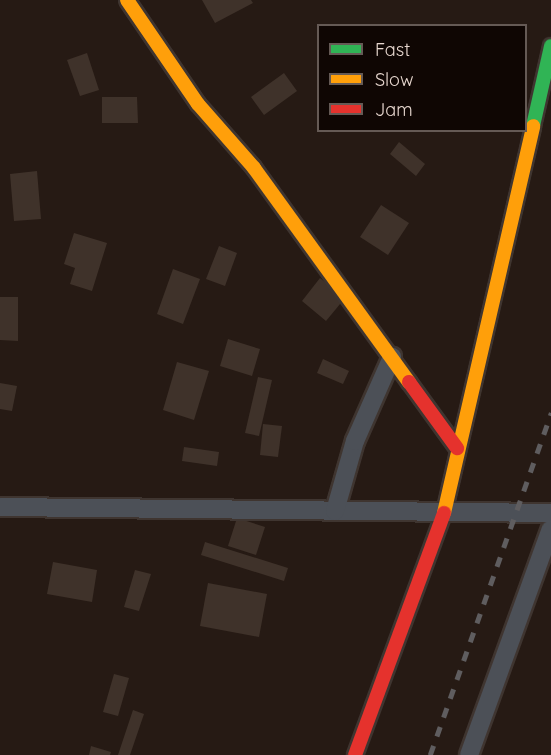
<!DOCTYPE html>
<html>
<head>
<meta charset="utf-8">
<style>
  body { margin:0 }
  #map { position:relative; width:551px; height:755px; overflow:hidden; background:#261a14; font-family:Quicksand,sans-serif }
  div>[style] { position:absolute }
  .building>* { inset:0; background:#3f322a }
  .roads { filter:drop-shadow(2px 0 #3f3530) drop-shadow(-2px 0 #3f3530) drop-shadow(0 2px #3f3530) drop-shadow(0 -2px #3f3530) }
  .street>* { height:18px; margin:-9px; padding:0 9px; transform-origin:9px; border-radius:9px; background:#4c5057 }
  .fast>* { height:14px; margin:-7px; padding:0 7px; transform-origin:7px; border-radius:7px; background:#30b455 }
  .slow>* { height:14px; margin:-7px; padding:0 7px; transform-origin:7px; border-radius:7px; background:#ff9f0a }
  .jam>* { height:14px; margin:-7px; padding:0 7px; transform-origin:7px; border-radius:7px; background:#e5322d }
  .rail>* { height:4.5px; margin-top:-2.25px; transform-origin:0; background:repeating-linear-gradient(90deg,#5f5d5f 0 10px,transparent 0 20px) }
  span { translate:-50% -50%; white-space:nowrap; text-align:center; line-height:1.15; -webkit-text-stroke:5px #0f0603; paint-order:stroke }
  .legend { position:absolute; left:317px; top:24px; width:210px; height:108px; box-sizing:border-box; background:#0f0603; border:2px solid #655a55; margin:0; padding:8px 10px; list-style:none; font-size:18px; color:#e7d7cf }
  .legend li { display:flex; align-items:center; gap:12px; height:30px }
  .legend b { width:30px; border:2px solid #655a55 }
</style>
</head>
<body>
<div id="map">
  <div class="building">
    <i style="clip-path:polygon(202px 0,251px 0,253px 3px,215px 23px)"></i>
    <i style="clip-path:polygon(87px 53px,99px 90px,80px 96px,67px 60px)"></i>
    <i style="clip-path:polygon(284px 73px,297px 91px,264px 115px,251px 97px)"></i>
    <i style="clip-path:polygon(102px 97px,137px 97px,138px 123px,102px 123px)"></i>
    <i style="clip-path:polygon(399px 142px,425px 164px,416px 176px,390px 154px)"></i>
    <i style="clip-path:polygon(37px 171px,41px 219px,14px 221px,10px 174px)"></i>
    <i style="clip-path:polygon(381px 205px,409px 223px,388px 255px,360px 237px)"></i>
    <i style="clip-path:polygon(74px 233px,107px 243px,92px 291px,70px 284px,75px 268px,64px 264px)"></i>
    <i style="clip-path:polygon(219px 246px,237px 253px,225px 286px,206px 279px)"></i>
    <i style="clip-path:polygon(173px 269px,200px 279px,183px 324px,157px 314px)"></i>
    <i style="clip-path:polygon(320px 278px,345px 298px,326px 321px,302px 301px)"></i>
    <i style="clip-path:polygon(0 297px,18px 297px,18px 341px,0 340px)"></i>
    <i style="clip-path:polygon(228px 339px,260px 349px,252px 376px,220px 366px)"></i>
    <i style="clip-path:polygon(323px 359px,349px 371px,343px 384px,317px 373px)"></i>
    <i style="clip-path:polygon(177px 362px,209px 371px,194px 420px,163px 410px)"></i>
    <i style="clip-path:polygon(258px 377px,272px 380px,259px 436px,245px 433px)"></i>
    <i style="clip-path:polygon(0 383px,17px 386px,12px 411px,0 409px)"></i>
    <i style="clip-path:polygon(263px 424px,282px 426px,278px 457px,260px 455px)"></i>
    <i style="clip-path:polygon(184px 447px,219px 452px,217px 466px,182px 461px)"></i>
    <i style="clip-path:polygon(237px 518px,265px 527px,256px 555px,228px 546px)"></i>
    <i style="clip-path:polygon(205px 542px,288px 568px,284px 581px,201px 555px)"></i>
    <i style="clip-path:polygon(53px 562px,97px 570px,92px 602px,47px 594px)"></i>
    <i style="clip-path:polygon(135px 570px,151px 574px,139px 611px,124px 607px)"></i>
    <i style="clip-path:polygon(208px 583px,267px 594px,259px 637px,200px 626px)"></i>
    <i style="clip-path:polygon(114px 674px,129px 678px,118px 716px,103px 712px)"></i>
    <i style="clip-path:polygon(133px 710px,144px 714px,130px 755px,118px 755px)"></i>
    <i style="clip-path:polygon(91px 746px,111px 752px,110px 755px,89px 755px)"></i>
  </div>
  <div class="roads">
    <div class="street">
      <i style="left:0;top:507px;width:551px;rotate:0.62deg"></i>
      <i style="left:335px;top:511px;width:73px;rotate:-74.1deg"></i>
      <i style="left:355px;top:441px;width:92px;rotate:-66.2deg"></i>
      <i style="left:469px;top:755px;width:240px;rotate:-70.1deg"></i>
    </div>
    <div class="fast">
      <i style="left:533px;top:126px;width:82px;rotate:-77.3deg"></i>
    </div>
    <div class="slow">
      <i style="left:127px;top:0;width:126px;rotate:55.7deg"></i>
      <i style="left:198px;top:104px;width:85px;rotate:48.8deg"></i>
      <i style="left:254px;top:168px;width:264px;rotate:54.1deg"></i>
      <i style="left:444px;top:513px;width:397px;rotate:-77deg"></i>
    </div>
    <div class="jam">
      <i style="left:409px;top:382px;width:82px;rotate:54deg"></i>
      <i style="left:355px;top:755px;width:258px;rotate:-69.8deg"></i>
    </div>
  </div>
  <div class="rail">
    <i style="left:430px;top:755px;width:363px;rotate:-70.5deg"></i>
  </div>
  <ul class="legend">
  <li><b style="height:8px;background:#30b455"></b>Fast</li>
  <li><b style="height:8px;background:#ff9f0a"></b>Slow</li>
  <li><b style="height:8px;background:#e5322d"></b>Jam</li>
  </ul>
</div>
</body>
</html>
